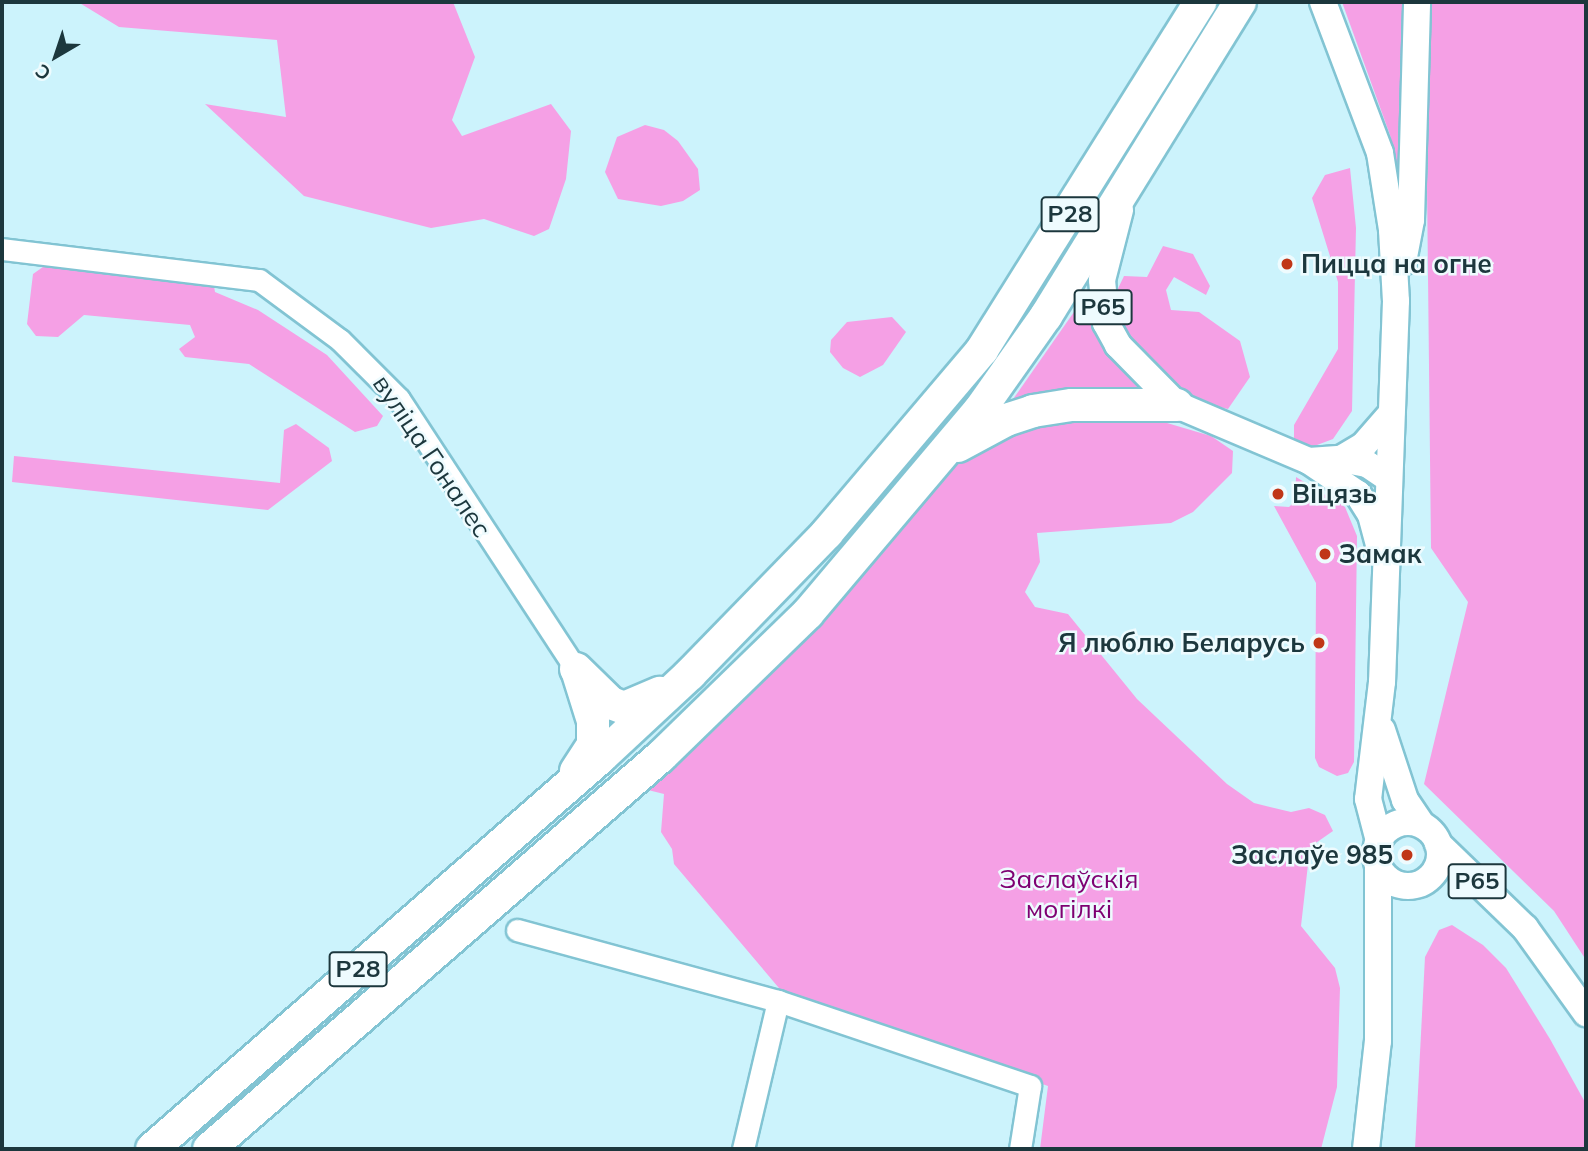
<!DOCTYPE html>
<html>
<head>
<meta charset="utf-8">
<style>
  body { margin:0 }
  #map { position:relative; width:1588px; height:1151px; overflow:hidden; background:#ccf3fc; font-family:Mulish,sans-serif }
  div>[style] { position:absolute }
  .green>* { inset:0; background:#f5a0e5 }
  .roads { filter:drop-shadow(2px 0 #82c4d3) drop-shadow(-2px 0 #82c4d3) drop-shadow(0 2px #82c4d3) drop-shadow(0 -2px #82c4d3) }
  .minor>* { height:21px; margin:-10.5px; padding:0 10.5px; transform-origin:10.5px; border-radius:10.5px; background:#fff }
  .major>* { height:26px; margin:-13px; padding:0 13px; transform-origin:13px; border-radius:13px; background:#fff }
  .major>.ring { margin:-13px; padding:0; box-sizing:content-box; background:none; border:26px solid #fff; border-radius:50% }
  .highway>* { height:32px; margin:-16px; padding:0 16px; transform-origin:16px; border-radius:16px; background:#fff }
  .dots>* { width:19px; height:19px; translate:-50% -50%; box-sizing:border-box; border:4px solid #eefbfe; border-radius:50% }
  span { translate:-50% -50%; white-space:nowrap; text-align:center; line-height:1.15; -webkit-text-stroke:5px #eefbfe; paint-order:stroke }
  .shield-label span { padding:2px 5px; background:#eefbfe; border:2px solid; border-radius:5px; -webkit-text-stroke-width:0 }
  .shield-label { font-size:24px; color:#1c373d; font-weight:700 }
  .poi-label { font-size:26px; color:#1c373d; font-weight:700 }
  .left { translate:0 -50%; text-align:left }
  .right { translate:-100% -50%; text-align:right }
  .street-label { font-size:26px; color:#1c373d }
  .park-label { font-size:26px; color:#7e0072 }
  .frame { position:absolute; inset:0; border:4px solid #1c373d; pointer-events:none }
  .north { position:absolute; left:21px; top:21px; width:70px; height:70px; -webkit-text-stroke:5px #eefbfe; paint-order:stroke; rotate:219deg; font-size:19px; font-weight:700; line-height:28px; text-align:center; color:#1c373d }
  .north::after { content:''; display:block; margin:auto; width:24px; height:32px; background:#1c373d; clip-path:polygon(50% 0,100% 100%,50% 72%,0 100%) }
</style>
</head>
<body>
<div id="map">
  <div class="green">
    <i style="clip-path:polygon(78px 2px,453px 2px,475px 57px,452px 120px,462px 136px,551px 104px,571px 131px,566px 179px,549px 229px,534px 236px,484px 219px,431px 228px,304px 196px,205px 104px,286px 117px,277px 40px,119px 27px)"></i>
    <i style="clip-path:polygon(1342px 2px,1407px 2px,1403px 192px,1390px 135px)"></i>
    <i style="clip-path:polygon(1431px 2px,1586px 2px,1586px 960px,1554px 911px,1424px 784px,1468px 602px,1431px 548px,1427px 185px)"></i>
    <i style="clip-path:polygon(645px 125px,664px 130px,678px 141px,698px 169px,700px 190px,683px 201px,661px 206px,618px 199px,605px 172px,617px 137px)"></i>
    <i style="clip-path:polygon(1350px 168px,1356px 228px,1352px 411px,1333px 439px,1309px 448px,1294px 440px,1294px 425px,1338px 349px,1338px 282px,1312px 198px,1325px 175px)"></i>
    <i style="clip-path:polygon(1163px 246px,1193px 254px,1210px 286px,1206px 295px,1174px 277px,1166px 290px,1171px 310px,1199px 312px,1240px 341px,1250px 377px,1228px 409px,1195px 401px,1163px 380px,1126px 340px,1113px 299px,1124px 276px,1147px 277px)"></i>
    <i style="clip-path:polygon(50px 262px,214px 286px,215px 292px,258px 310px,327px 355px,383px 416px,377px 426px,355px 432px,249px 364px,185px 357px,179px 349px,195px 337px,190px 325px,84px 315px,58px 337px,36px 336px,27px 324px,33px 274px)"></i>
    <i style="clip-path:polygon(1090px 289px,1156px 396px,1002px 415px)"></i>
    <i style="clip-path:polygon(892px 317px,906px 332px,883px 365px,860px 377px,843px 368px,830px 352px,831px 340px,847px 322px)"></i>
    <i style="clip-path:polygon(1089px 414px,1167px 423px,1211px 436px,1233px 451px,1232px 473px,1193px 512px,1171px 523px,1037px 533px,1040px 562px,1025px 592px,1035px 607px,1068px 614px,1137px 699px,1227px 784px,1254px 803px,1291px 812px,1309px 808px,1325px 815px,1333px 831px,1310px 847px,1301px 926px,1335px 968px,1340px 988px,1337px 1087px,1321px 1149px,1040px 1149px,1048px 1086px,784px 994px,674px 864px,672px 849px,661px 832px,664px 794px,640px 788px,962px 452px,982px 438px)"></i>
    <i style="clip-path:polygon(296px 424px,329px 448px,332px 461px,268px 510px,12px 482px,14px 456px,280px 483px,284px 430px)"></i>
    <i style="clip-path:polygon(1296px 477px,1345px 507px,1357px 536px,1354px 762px,1348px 773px,1337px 776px,1319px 767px,1315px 758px,1316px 583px,1274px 506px,1289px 507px,1295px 501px)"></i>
    <i style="clip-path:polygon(1452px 925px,1483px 945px,1506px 968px,1550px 1039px,1586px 1104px,1586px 1149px,1415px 1149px,1425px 957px,1439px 930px)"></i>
  </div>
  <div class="roads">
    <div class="minor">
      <i style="left:2px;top:249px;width:259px;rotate:6.9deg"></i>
      <i style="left:259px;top:280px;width:101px;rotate:36.5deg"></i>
      <i style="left:340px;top:340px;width:83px;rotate:45deg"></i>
      <i style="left:399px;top:399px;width:323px;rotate:56.8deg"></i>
      <i style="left:517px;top:930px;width:270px;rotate:15.2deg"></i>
      <i style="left:778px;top:1001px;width:266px;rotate:18.6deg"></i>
      <i style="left:1030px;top:1086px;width:64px;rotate:99deg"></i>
      <i style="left:743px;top:1149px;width:152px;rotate:-76.7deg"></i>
    </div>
    <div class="major">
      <i style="left:1323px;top:2px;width:161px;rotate:69.3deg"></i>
      <i style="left:1380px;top:153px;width:78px;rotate:81.1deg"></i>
      <i style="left:1392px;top:230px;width:71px;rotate:86.8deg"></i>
      <i style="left:1396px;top:301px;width:381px;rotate:92.1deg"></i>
      <i style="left:1382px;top:682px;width:118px;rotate:96.8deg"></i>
      <i style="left:1368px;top:799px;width:43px;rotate:75.3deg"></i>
      <i style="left:1120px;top:210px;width:72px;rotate:104.4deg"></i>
      <i style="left:1102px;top:280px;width:43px;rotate:84.7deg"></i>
      <i style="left:1106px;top:323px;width:25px;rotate:61deg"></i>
      <i style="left:1118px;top:345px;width:84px;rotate:45.5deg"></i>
      <i style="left:1177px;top:405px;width:143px;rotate:23deg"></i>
      <i style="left:1309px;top:461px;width:59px;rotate:34deg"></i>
      <i style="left:1358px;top:494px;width:25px;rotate:58deg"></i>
      <i style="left:1371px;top:515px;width:31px;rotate:75deg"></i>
      <i style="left:1403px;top:262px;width:43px;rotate:-79.2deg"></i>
      <i style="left:1411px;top:220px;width:218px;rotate:-88.4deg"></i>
      <i style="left:1341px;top:459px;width:26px;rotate:-31deg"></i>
      <i style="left:1363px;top:446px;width:43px;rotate:-48.8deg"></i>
      <i style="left:1309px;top:461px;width:32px;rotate:-4deg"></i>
      <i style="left:1341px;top:459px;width:26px;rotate:11deg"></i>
      <i style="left:1367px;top:464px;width:25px;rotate:34deg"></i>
      <i style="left:1382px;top:730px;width:74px;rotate:71.8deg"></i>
      <i style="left:1405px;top:800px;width:29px;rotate:56deg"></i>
      <i class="ring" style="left:1376px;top:822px;width:38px;height:38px"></i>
      <i style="left:1438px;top:844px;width:121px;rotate:44deg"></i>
      <i style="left:1525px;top:928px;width:105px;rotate:54.3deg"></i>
      <i style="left:1366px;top:1149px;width:109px;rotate:-83.7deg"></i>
      <i style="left:1378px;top:1041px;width:177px;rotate:-90deg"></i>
    </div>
    <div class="highway">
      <i style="left:958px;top:446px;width:55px;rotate:-28.4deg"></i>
      <i style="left:1006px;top:420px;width:28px;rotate:-18deg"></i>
      <i style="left:1033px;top:411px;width:39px;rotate:-9deg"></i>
      <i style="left:1072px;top:405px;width:105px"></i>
      <i style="left:576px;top:669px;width:49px;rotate:44.2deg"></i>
      <i style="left:611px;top:703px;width:14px;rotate:21deg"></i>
      <i style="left:624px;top:708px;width:39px;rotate:-23deg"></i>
      <i style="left:576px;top:771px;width:31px;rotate:-57deg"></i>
      <i style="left:593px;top:745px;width:24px;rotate:-90deg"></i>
      <i style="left:593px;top:721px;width:50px;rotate:-107.4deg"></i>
      <i style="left:152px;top:1149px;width:595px;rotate:-41.11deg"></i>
      <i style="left:600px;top:758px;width:123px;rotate:-43deg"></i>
      <i style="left:690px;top:674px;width:197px;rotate:-45.8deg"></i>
      <i style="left:827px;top:533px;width:240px;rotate:-49.7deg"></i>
      <i style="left:982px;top:350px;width:411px;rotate:-57.9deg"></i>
      <i style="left:209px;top:1149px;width:598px;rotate:-41deg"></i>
      <i style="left:660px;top:757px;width:206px;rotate:-44.2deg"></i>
      <i style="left:808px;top:613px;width:265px;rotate:-49.8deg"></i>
      <i style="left:979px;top:411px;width:116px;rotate:-54.8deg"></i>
      <i style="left:1046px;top:316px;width:369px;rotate:-58.3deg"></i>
    </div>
  </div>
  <div class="dots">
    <i style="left:1287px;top:264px;background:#c03617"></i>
    <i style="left:1278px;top:494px;background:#c03617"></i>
    <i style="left:1325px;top:554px;background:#c03617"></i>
    <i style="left:1319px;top:643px;background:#c03617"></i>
    <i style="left:1407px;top:855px;background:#c03617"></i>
  </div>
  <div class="shield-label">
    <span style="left:1070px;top:214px">Р28</span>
    <span style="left:1103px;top:307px">Р65</span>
    <span style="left:1477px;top:881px">Р65</span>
    <span style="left:358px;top:969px">Р28</span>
  </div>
  <div class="poi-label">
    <span class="left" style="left:1301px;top:264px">Пицца на огне</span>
    <span class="left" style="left:1292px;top:494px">Віцязь</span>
    <span class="left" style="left:1339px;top:554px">Замак</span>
    <span class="right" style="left:1305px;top:643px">Я люблю Беларусь</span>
    <span class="right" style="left:1393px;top:855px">Заслаўе 985</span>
  </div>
  <div class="street-label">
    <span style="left:432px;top:456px;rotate:56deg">вуліца Гоналес</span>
  </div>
  <div class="park-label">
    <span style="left:1069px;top:894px">Заслаўскія<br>могілкі</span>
  </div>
  <div class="frame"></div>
  <div class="north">С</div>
</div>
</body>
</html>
